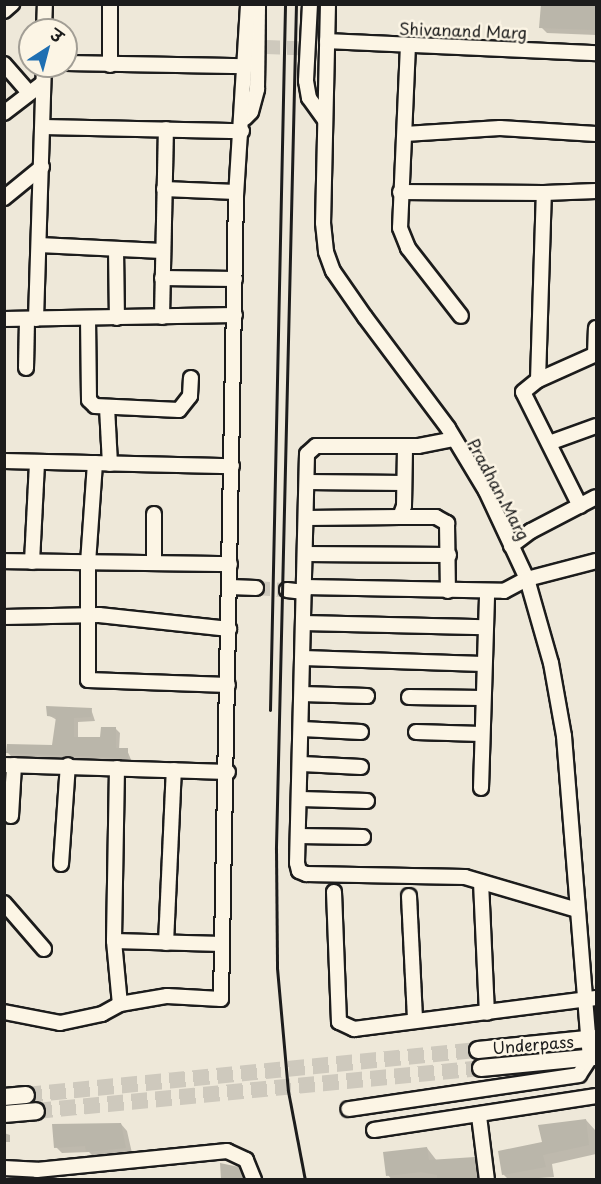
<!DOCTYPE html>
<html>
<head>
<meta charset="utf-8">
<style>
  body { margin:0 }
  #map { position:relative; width:601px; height:1184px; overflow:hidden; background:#eee8d9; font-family:"Playpen Sans","Playpen Sans Deva",sans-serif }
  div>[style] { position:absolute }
  .shadow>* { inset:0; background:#0003 }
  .building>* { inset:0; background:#bab6aa }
  .minor-tunnel>* { height:14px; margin-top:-7px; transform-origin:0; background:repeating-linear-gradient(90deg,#cec9bd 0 14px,transparent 0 21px) }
  .major-tunnel>* { height:16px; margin-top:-8px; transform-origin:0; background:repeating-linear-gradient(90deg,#cec9bd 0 16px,transparent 0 24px) }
  .roads { filter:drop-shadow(2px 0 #1c1c1c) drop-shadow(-2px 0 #1c1c1c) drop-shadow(0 2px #1c1c1c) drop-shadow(0 -2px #1c1c1c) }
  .minor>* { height:14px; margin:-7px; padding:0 7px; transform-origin:7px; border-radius:7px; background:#fcf5e5 }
  .major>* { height:16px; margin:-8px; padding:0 8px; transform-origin:8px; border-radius:8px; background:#fcf5e5 }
  .rail>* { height:3px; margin:-1.5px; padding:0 1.5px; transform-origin:1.5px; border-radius:1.5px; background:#1c1c1c }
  span { translate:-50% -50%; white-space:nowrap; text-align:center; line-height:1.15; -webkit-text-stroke:5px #fcf5e5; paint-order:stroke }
  .street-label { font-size:16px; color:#1c1c1c }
  .frame { position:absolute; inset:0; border:6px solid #1c1c1c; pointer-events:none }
  .north { position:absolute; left:18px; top:18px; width:60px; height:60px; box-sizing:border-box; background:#fcf5e5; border:2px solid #a29e95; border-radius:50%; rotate:36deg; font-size:16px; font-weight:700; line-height:24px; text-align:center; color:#1c1c1c }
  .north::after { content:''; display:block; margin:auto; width:21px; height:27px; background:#1f6fb2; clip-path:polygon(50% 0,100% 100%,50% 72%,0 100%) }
</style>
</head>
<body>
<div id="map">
  <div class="shadow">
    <i style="clip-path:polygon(596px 6px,596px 35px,547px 33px,541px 27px)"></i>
    <i style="clip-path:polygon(91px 709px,95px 721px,78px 722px,78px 738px,102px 738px,115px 728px,120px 733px,119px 750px,127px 750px,132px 762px,12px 757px,8px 753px,53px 747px,57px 720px,48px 715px)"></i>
    <i style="clip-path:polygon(586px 1120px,595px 1130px,596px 1154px,552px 1164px,554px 1177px,509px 1180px,503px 1174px,543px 1143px)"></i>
    <i style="clip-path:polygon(121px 1124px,127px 1131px,132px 1153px,94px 1157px,89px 1152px,62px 1153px,56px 1147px)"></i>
    <i style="clip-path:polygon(4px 1133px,10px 1135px,10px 1142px,4px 1142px)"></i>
    <i style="clip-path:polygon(427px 1148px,437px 1161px,475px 1159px,484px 1168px,485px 1180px,392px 1180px,388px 1175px)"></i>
    <i style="clip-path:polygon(222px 1165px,238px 1168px,246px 1180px,222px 1180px)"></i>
  </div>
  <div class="building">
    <i style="clip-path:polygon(541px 4px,597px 4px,597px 30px,539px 28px)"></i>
    <i style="clip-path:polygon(46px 706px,92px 708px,91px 717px,74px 718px,74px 737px,100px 737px,101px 727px,116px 727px,116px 748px,128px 748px,128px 758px,6px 753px,7px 744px,52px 745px,56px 717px,47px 716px)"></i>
    <i style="clip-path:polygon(586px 1119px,589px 1145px,543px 1155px,546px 1167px,502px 1175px,498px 1151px,542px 1142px,538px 1125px)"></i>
    <i style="clip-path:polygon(121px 1123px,126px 1148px,86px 1152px,85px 1146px,54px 1148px,52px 1124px)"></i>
    <i style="clip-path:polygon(427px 1147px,429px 1160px,475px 1157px,477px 1179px,437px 1179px,437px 1175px,421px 1172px,386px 1176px,383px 1152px)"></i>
    <i style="clip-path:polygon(220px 1163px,239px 1167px,242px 1179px,221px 1179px)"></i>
  </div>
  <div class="minor-tunnel">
    <i style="left:266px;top:47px;width:33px;rotate:2deg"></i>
    <i style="left:256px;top:588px;width:31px;rotate:4deg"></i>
  </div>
  <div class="major-tunnel">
    <i style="left:26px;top:1095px;width:454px;rotate:-5.7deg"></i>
    <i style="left:36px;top:1111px;width:447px;rotate:-5.5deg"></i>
  </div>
  <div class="roads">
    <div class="minor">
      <i style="left:310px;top:4px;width:77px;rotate:93deg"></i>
      <i style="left:306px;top:81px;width:17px;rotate:80deg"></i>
      <i style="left:309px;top:98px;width:27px;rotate:54deg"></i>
      <i style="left:328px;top:4px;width:219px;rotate:91.3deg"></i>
      <i style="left:323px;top:223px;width:29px;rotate:84deg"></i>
      <i style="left:326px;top:252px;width:20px;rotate:70deg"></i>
      <i style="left:333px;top:271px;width:56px;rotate:55.2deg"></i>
      <i style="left:365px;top:317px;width:139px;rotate:53.2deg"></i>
      <i style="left:448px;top:428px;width:74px;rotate:58.9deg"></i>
      <i style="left:486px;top:491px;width:97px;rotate:65deg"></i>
      <i style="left:527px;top:579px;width:87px;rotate:74.1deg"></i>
      <i style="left:551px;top:663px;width:74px;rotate:79.9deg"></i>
      <i style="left:564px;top:736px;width:323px;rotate:85.4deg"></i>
      <i style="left:590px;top:1058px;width:20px;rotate:123deg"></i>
      <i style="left:579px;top:1075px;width:233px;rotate:171.6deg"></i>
      <i style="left:4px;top:11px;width:11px;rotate:-41deg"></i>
      <i style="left:44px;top:30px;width:26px;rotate:-88deg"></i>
      <i style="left:327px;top:41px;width:269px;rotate:2.6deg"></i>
      <i style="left:408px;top:45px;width:183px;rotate:92.5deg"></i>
      <i style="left:400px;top:228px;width:22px;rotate:68deg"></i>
      <i style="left:408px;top:248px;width:86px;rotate:52.1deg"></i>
      <i style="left:66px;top:63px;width:180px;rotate:1deg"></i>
      <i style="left:4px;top:64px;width:38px;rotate:49deg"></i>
      <i style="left:110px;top:65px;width:61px;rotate:-90deg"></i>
      <i style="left:4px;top:113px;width:49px;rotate:-37.6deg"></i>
      <i style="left:245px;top:118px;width:8px;rotate:-45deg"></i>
      <i style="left:251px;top:112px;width:24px;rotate:-75deg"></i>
      <i style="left:257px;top:89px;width:85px;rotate:-89.3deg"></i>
      <i style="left:43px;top:127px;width:199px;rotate:1.2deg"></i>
      <i style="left:405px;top:134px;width:95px;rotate:-3.6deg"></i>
      <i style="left:500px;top:128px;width:96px;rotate:3.6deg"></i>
      <i style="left:164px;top:189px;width:72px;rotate:2.4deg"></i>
      <i style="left:400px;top:192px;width:144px;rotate:0.4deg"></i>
      <i style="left:4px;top:198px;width:49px;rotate:-39.2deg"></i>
      <i style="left:39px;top:245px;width:123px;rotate:2.8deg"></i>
      <i style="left:116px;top:249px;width:69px;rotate:89.2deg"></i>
      <i style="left:162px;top:278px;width:73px;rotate:0.8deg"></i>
      <i style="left:162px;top:317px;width:188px;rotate:-88.8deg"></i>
      <i style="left:88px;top:318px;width:82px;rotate:89.3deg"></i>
      <i style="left:89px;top:400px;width:8px;rotate:45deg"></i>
      <i style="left:95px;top:406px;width:84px;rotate:2.7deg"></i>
      <i style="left:179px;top:410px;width:18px;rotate:-52deg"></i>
      <i style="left:190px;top:396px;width:18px;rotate:-87deg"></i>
      <i style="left:4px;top:319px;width:231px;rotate:-1deg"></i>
      <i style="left:36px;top:319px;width:253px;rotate:-88.2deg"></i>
      <i style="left:595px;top:355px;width:27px;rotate:-88deg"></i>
      <i style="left:26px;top:368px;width:49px;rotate:-88.8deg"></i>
      <i style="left:538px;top:380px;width:187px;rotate:-88.2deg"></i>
      <i style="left:544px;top:193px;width:52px;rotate:-2.2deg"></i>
      <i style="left:107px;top:407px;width:57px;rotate:87deg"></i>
      <i style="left:454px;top:439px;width:37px;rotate:169deg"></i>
      <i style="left:418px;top:446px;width:102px;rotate:180deg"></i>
      <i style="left:316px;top:446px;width:12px;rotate:138deg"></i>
      <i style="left:307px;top:454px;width:409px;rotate:91.4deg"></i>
      <i style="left:297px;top:863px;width:8px;rotate:76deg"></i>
      <i style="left:299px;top:871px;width:8px;rotate:23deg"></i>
      <i style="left:306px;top:874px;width:159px;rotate:1.1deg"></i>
      <i style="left:465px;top:877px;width:117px;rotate:16.4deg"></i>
      <i style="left:549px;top:443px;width:50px;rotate:-19.9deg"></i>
      <i style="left:4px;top:461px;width:228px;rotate:1.3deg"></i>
      <i style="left:95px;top:463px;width:99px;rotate:94deg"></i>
      <i style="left:88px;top:562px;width:118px;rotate:90deg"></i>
      <i style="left:88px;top:680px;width:140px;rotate:2deg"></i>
      <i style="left:307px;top:482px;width:97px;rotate:0.6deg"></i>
      <i style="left:580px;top:506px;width:127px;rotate:-116.6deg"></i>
      <i style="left:523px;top:392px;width:19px;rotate:-39deg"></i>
      <i style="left:538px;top:380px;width:64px;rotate:-24.1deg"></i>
      <i style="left:400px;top:517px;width:36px"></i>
      <i style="left:436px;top:517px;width:13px;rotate:29deg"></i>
      <i style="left:447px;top:523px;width:68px;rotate:89.2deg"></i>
      <i style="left:306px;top:518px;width:94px;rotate:-0.6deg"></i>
      <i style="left:400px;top:517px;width:12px;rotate:-70deg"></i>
      <i style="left:404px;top:506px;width:60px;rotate:-89deg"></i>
      <i style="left:511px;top:546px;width:25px;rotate:-37deg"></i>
      <i style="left:531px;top:531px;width:73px;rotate:-27.6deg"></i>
      <i style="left:305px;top:554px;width:144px;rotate:0.4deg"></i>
      <i style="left:4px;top:561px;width:226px;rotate:0.8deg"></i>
      <i style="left:32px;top:562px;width:100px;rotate:-87.1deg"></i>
      <i style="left:154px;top:563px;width:49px;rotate:-90deg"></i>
      <i style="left:230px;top:587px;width:26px;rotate:2deg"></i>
      <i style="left:304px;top:587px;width:200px;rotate:1.1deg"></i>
      <i style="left:504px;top:591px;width:26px;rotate:-28deg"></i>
      <i style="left:527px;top:579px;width:71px;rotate:-14.6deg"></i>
      <i style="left:287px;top:590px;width:17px;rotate:7deg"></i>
      <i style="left:4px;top:617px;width:95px;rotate:-1.2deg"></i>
      <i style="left:99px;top:615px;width:131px;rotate:6.1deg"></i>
      <i style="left:303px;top:623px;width:182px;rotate:1.3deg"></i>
      <i style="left:303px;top:658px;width:180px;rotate:1.9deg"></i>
      <i style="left:302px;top:694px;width:65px;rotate:1.8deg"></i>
      <i style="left:409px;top:697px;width:73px;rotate:0.8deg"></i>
      <i style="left:302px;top:729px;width:59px;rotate:2.9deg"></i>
      <i style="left:416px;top:732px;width:65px;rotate:1.8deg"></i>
      <i style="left:302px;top:764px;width:59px;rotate:2.9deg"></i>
      <i style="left:4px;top:765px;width:224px;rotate:1.8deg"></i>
      <i style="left:117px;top:768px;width:173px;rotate:91deg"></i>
      <i style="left:114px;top:941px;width:63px;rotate:84.6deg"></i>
      <i style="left:481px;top:788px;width:196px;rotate:-88.2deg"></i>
      <i style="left:301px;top:799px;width:66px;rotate:1.7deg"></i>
      <i style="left:11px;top:816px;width:51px;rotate:-86.6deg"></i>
      <i style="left:298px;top:836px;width:65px;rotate:0.9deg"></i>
      <i style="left:61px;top:864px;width:99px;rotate:-86deg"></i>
      <i style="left:481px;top:882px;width:131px;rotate:87.4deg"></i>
      <i style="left:334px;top:892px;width:130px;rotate:87.8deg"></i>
      <i style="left:339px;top:1022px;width:17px;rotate:25deg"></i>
      <i style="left:354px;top:1029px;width:244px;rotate:-7.3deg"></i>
      <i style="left:409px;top:896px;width:123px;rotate:87.2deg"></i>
      <i style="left:4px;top:903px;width:61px;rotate:49deg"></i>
      <i style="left:114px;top:941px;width:108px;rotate:1.6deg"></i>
      <i style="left:166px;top:943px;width:173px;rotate:-87.4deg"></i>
      <i style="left:4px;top:1012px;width:57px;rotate:11.1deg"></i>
      <i style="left:60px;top:1023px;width:43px;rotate:-12.1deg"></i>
      <i style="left:102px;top:1014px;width:21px;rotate:-29deg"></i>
      <i style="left:120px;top:1004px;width:48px;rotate:-9.7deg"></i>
      <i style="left:167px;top:996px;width:54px;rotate:3.2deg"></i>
      <i style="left:221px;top:999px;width:803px;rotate:-88.93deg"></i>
      <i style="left:236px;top:196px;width:192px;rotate:-86.4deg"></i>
      <i style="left:479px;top:1116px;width:64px;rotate:82.9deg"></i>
      <i style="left:374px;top:1130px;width:225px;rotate:-8.7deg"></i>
      <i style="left:4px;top:1168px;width:33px;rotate:3deg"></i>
      <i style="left:37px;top:1170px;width:191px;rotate:-5.7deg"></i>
      <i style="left:227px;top:1151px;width:21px;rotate:25deg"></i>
      <i style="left:246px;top:1160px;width:22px;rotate:68deg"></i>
    </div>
    <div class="major">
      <i style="left:478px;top:1050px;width:119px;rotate:-5.8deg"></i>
      <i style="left:481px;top:1068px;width:116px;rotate:-5.5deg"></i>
      <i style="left:4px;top:1097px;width:22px;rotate:-5deg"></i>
      <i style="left:4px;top:1114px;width:32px;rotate:-5deg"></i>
    </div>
  </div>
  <div class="rail">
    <i style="left:296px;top:4px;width:845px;rotate:91.36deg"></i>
    <i style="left:276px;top:849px;width:119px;rotate:89.5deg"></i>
    <i style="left:277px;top:968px;width:123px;rotate:84.9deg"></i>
    <i style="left:288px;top:1091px;width:91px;rotate:79.2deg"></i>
    <i style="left:270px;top:710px;width:706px;rotate:-88.78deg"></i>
  </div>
  <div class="street-label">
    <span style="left:463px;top:30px;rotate:2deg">Shivanand Marg</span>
    <span style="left:499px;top:489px;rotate:62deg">Pradhan Marg</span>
    <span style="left:533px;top:1044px;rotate:-5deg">Underpass</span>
  </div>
  <div class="frame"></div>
  <div class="north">उ</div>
</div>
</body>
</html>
